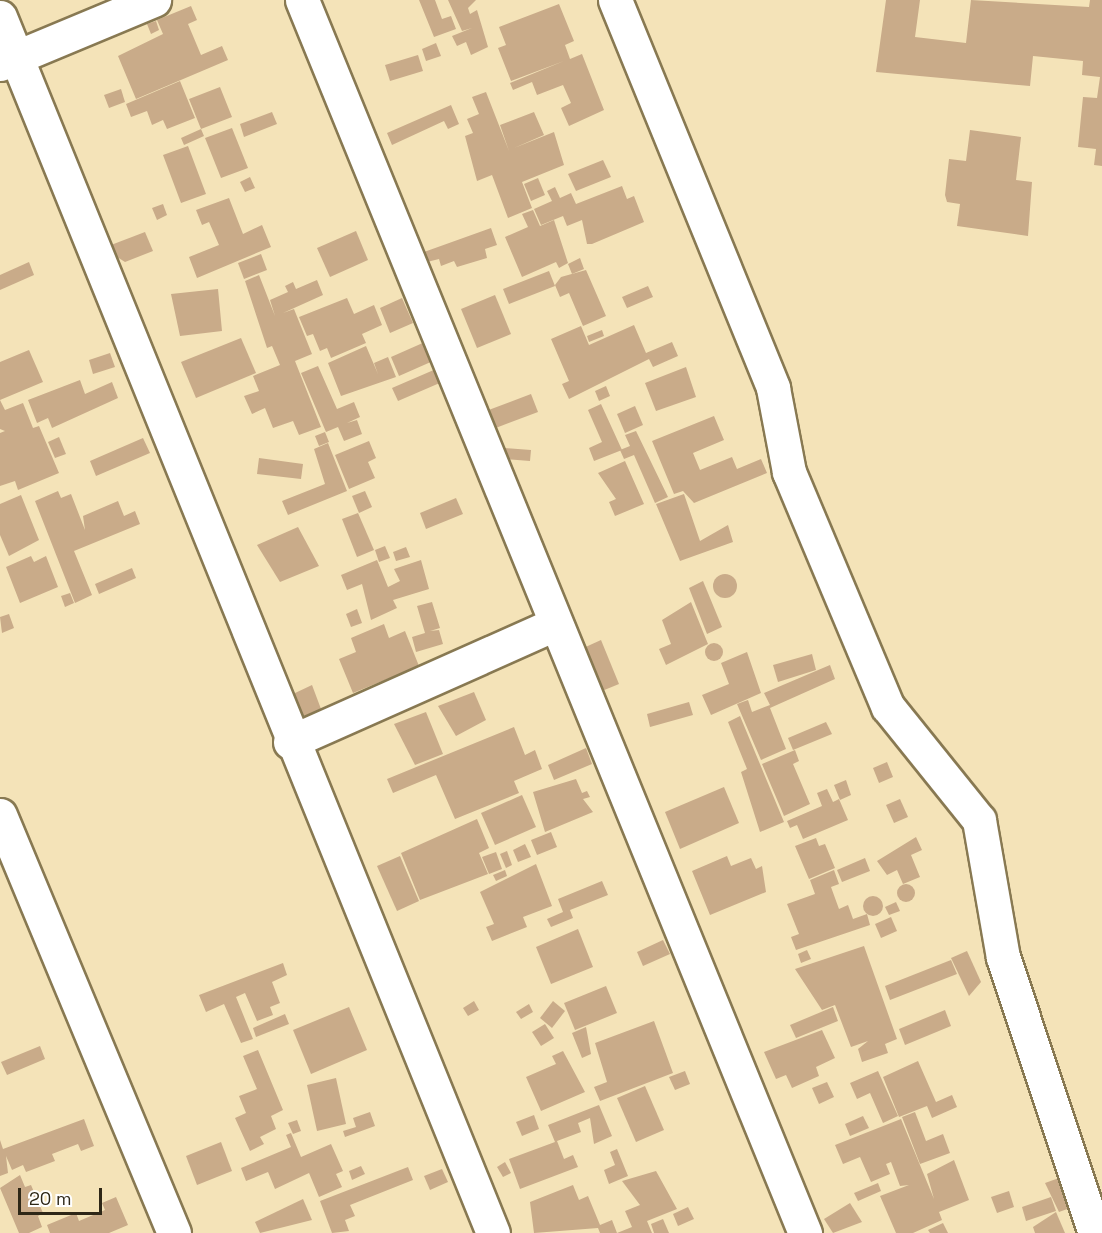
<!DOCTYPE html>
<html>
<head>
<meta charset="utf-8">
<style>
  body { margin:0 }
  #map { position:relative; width:1102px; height:1233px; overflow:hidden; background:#f4e3b8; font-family:"Space Grotesk",sans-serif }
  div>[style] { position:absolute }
  .building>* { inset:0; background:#c9ab89 }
  .round { border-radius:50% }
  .roads { filter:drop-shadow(2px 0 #887952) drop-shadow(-2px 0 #887952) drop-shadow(0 2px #887952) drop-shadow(0 -2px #887952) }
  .minor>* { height:33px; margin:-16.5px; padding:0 16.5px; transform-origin:16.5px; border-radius:16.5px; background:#fff }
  span { translate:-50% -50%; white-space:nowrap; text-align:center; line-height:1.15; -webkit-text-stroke:4.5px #fff; paint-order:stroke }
  .scale { position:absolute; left:18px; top:1188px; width:84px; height:27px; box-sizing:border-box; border:3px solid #2e2717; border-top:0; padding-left:8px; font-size:18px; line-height:21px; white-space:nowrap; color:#2e2717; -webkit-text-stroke:4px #fff; paint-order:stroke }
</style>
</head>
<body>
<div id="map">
  <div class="building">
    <i style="clip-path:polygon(419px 0,435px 0,442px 19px,451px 16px,456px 29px,434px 37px)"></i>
    <i style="clip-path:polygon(448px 0,476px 0,468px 8px,470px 14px,477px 10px,488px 47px,471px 55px,466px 42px,457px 46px,452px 36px,472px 28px,462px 31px)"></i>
    <i style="clip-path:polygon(886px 0,920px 0,915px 37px,966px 43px,971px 0,1089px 7px,1090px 0,1102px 0,1102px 166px,1094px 165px,1096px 149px,1078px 147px,1083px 97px,1097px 98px,1100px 77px,1082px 75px,1083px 61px,1033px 56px,1030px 86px,876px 72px)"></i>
    <i style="clip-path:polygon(559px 4px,574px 41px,565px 45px,570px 59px,582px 54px,604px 110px,569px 126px,561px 108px,571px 103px,563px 85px,537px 95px,532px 82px,513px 90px,510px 83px,564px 61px,511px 81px,498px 48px,506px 45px,499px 27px)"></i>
    <i style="clip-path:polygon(191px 6px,197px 20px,188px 24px,201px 55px,222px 46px,228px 60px,136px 99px,118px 56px,163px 34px,157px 20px)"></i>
    <i style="clip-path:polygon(156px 21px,159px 30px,151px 34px,147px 24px)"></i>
    <i style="clip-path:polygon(436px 43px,441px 56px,426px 61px,422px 49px)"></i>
    <i style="clip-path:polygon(418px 55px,423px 71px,390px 81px,385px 65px)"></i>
    <i style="clip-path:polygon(180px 81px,195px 118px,167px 129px,163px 120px,152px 125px,147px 111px,131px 117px,126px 104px)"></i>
    <i style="clip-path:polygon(220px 87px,232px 117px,201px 129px,204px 136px,184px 145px,181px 138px,201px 129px,189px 99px)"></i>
    <i style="clip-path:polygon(121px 89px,125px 102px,109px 108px,104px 95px)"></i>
    <i style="clip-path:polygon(486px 92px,509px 151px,500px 125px,534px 112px,544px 135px,514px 148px,554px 132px,564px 165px,522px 182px,532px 208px,508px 218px,492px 175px,477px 181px,465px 136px,473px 133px,467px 119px,479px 114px,472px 97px)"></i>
    <i style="clip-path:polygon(451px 105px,459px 124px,448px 129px,444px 121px,392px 145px,387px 133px)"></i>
    <i style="clip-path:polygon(272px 112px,277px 124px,244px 137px,240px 124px)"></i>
    <i style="clip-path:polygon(232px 128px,248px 168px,221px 178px,205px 138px)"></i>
    <i style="clip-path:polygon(970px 130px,1021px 137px,1016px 180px,1032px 182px,1028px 236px,957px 226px,960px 204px,947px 202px,945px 195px,949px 159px,966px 161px)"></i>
    <i style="clip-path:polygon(188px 146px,206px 194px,181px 203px,163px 155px)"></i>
    <i style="clip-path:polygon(603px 160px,611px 177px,576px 191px,568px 174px)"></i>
    <i style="clip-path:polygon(250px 177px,255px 188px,245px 192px,240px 182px)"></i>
    <i style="clip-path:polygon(538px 178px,545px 195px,531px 201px,524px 184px)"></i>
    <i style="clip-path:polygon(622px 186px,627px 199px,634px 196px,644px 222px,592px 244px,587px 244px,582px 220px,567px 226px,563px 216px,541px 225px,534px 209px,552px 201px,547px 191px,555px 187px,560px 198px,571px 193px,576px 204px)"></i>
    <i style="clip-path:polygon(229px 198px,243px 234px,262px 225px,271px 247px,197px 278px,189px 257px,219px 245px,209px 222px,202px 225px,196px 210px)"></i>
    <i style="clip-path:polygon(163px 204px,167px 215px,157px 220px,152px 208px)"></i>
    <i style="clip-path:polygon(533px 210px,540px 226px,554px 220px,568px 263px,559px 268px,556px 262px,522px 277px,505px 237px,528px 227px,522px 214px)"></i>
    <i style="clip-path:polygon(491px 228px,497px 245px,485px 249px,487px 258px,457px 267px,454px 261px,441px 266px,439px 259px,427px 262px,424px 252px)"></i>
    <i style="clip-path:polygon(356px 231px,368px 260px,330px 277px,317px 248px)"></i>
    <i style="clip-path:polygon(145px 232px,153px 251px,125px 262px,114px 255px,111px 245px)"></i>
    <i style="clip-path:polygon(261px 254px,267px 270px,244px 279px,238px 263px)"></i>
    <i style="clip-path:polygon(580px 258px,584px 269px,572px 274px,568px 264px)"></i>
    <i style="clip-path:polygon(29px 262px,34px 275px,0 290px,0 275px)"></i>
    <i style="clip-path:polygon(586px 270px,606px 316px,583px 326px,569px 293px,560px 297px,555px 285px,561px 277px)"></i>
    <i style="clip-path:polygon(549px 271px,555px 286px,509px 304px,503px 289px)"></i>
    <i style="clip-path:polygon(259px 275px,275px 316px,270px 300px,288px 292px,285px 286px,293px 282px,296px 289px,317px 280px,323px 295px,283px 313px,294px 309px,312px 354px,295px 361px,321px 427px,299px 435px,293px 421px,273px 428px,265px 408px,252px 414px,244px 396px,259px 391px,253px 376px,280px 365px,272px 346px,267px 348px,245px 281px)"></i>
    <i style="clip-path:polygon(648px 286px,653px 297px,627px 308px,622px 297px)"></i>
    <i style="clip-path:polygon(218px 289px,222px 331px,180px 336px,171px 294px)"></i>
    <i style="clip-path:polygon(495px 295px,511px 334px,477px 348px,461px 309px)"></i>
    <i style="clip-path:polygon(347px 298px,354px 314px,374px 305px,382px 325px,362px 334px,366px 343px,331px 358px,327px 348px,320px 351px,313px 334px,307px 336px,299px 317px)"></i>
    <i style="clip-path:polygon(402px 298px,413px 323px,390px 333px,380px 308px)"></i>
    <i style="clip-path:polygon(634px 325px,646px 353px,672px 342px,678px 356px,653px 367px,649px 359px,569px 399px,562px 384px,569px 381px,551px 339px,581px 326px,589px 345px)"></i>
    <i style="clip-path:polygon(602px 330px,604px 336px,589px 342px,587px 336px)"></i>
    <i style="clip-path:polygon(241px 338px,256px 373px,196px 398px,181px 362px)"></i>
    <i style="clip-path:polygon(425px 342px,433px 361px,399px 376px,391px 357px)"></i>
    <i style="clip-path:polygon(366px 346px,378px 374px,374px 363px,388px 357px,396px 377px,341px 396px,328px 363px)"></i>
    <i style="clip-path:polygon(29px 350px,43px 382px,0 400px,5px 410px,23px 403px,33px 428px,39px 426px,59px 473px,18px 490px,15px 481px,0 486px,0 433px,5px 431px,0 429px,0 362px)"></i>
    <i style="clip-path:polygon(110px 353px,115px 367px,93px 374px,89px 360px)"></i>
    <i style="clip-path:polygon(318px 366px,337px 409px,354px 402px,360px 417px,347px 423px,357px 420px,362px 434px,344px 441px,338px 427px,326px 432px,301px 373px)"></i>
    <i style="clip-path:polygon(686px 367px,696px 397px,656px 411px,645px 383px)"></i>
    <i style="clip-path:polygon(436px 369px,442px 382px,398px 401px,392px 388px)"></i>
    <i style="clip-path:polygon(80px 380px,85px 394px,112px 382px,118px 398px,52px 428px,48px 418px,37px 423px,28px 400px)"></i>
    <i style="clip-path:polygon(606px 386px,610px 396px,599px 401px,595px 391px)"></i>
    <i style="clip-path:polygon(531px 394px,538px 412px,493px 429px,486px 411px)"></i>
    <i style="clip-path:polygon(601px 404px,622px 450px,594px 461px,589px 448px,602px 442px,588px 410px)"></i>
    <i style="clip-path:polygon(635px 406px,643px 425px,625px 433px,617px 414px)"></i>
    <i style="clip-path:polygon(714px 416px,724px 440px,693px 453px,700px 470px,732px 457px,737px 469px,761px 459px,767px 473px,694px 503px,683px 491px,674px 494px,652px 441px)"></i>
    <i style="clip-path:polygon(636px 431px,668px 497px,655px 503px,634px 455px,624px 459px,620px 450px,630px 446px,625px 435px)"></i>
    <i style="clip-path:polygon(325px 432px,329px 442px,319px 446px,315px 436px)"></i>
    <i style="clip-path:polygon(59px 437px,66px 454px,55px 458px,48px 442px)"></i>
    <i style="clip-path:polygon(143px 438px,150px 453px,96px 476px,90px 461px)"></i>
    <i style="clip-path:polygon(369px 441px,376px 458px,368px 462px,375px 478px,349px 489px,335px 455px)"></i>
    <i style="clip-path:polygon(328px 443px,347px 491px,288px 515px,282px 501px,325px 484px,314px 449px)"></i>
    <i style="clip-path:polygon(505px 448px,531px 450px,530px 461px,504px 459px)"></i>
    <i style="clip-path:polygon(259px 458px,303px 464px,301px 479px,257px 474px)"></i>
    <i style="clip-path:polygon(625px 461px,644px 504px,615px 516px,609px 502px,616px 499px,598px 473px)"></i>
    <i style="clip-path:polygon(58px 491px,61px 498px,71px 494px,85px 530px,83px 516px,118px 501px,124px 516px,135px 511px,140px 524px,74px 551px,92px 595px,75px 603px,35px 501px)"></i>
    <i style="clip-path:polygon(365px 491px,372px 507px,359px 513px,352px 496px)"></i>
    <i style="clip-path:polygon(684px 494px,700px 541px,728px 525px,733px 542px,680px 561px,656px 504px)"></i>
    <i style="clip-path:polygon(21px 495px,39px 540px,9px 556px,0 535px,0 504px)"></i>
    <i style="clip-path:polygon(456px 498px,463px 514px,426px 529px,420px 513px)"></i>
    <i style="clip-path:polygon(358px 513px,374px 550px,357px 557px,342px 519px)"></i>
    <i style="clip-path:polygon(298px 527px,319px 566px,280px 582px,257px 545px)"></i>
    <i style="clip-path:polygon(385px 546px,390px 558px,379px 562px,375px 550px)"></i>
    <i style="clip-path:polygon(406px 547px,410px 557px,396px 561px,393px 552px)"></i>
    <i style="clip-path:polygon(31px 556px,34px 562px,46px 556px,58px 587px,20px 603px,6px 567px)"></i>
    <i style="clip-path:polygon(377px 560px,388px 587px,400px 581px,394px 569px,421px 560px,429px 589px,393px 600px,397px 608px,371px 620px,362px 584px,347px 590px,341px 575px)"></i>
    <i style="clip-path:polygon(132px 568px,136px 578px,99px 594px,95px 584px)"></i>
    <i class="round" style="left:713px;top:574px;width:24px;height:24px"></i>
    <i style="clip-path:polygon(703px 581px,722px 627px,707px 634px,689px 588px)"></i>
    <i style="clip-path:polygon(70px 593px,74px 603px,65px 607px,61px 596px)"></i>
    <i style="clip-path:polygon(432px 602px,440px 628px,430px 631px,439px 630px,443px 644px,416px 652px,412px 637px,425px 633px,417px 606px)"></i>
    <i style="clip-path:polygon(691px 602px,708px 644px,666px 665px,659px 649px,671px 644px,662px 620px)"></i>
    <i style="clip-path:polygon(357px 609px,362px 623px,351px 627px,346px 614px)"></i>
    <i style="clip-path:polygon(9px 614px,14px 628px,2px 633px,0 617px)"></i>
    <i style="clip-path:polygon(384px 624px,389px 638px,405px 631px,419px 666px,353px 693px,339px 659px,356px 652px,351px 638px)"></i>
    <i style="clip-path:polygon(601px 640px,619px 684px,597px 693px,579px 650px)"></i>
    <i class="round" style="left:705px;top:643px;width:18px;height:18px"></i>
    <i style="clip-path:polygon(747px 652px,761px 693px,711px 715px,702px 695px,729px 684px,721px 663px)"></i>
    <i style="clip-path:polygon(812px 654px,816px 670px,778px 682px,773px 665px)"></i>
    <i style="clip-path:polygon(830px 665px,835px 679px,770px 708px,786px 749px,761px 760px,737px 704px,748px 700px,752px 712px,770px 705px,764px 693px)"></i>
    <i style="clip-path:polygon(312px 685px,321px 709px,302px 717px,293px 694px)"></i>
    <i style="clip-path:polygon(474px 692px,486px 720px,456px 736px,438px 706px)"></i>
    <i style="clip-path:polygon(689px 702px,693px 715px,650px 727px,647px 714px)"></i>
    <i style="clip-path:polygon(426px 712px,443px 754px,415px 765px,394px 724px)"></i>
    <i style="clip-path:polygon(740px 716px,784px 822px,760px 832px,741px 772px,747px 769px,728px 722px)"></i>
    <i style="clip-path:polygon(826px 722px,832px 734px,793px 750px,788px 738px)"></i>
    <i style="clip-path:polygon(514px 727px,525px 755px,535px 750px,542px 769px,514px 781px,519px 793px,455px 819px,436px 775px,393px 793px,387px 779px)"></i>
    <i style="clip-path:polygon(586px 748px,592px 764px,554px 780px,548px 765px)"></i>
    <i style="clip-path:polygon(795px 750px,799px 761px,793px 764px,810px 804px,784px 816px,762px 764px)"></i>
    <i style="clip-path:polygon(887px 762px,893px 777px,879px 783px,873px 768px)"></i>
    <i style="clip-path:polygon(576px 779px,582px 793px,587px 791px,590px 797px,583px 799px,593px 812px,545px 832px,533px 792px)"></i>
    <i style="clip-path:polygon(846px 780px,851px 795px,840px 800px,834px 785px)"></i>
    <i style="clip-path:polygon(724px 787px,739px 823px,680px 849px,665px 812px)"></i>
    <i style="clip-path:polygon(827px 789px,833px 802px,839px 799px,848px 820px,803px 839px,797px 825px,790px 828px,787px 821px,822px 806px,817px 793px)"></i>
    <i style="clip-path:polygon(522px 795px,536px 827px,495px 845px,481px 813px)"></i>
    <i style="clip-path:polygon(900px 799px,908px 817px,894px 823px,886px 805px)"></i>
    <i style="clip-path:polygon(477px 819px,489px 848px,479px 853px,488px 874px,420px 900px,401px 853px)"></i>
    <i style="clip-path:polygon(551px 832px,557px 847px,537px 855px,531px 840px)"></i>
    <i style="clip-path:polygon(916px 837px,922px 850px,911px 855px,920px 877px,903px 884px,897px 870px,887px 875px,877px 861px)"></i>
    <i style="clip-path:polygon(816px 838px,819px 846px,825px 844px,835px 868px,809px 879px,795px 846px)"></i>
    <i style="clip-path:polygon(525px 844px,531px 857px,518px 862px,513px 850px)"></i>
    <i style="clip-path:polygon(507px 851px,512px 865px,506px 868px,500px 854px)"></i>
    <i style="clip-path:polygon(496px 852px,502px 869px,489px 874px,482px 857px)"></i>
    <i style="clip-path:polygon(400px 856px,419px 901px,397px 911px,377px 866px)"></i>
    <i style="clip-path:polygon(727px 856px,731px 866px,751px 858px,756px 869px,762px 866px,766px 892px,710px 915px,692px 871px)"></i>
    <i style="clip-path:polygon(865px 858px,870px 871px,842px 882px,837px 870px)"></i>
    <i style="clip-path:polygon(536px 864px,552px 906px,523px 917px,527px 927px,492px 941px,486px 927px,494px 924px,480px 892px)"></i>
    <i style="clip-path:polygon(505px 870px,507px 876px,496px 881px,493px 875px)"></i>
    <i style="clip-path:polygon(834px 870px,839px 884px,831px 887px,839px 909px,848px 905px,853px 919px,867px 914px,870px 925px,796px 950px,791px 937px,799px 934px,787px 904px,815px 894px,810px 880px)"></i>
    <i style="clip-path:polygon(602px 881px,608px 895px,570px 910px,573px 918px,551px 927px,547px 919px,563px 912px,558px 899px)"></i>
    <i class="round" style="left:897px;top:884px;width:18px;height:18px"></i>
    <i class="round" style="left:863px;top:896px;width:20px;height:20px"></i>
    <i style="clip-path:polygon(896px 902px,900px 911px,889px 915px,885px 907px)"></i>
    <i style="clip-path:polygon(891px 917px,897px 931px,881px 938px,875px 924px)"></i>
    <i style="clip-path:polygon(578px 929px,593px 967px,551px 984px,536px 947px)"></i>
    <i style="clip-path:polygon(663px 940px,670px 954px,643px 966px,637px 952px)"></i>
    <i style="clip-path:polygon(864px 946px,897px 1039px,885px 1044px,888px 1053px,862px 1062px,858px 1049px,868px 1041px,851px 1047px,835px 1005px,822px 1010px,795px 969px)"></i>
    <i style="clip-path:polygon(807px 950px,811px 959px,801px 963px,798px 954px)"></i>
    <i style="clip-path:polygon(967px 951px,981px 982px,969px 996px,951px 958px)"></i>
    <i style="clip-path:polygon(951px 960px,957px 974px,890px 1000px,885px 986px)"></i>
    <i style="clip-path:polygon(283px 963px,287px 975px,272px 982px,280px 1003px,270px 1007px,273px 1015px,257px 1021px,245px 993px,236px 997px,253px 1039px,241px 1043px,224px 1004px,206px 1012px,199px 995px)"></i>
    <i style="clip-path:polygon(606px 986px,617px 1013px,575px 1030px,564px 1003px)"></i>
    <i style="clip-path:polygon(474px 1001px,479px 1010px,468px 1016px,463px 1008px)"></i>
    <i style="clip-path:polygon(553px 1001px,565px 1011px,552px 1028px,540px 1018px)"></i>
    <i style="clip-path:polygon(529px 1004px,533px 1012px,521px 1019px,516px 1012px)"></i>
    <i style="clip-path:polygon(349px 1007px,367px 1050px,311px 1074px,293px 1030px)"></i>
    <i style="clip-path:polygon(833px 1007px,838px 1021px,796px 1038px,790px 1025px)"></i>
    <i style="clip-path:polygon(945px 1010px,951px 1026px,905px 1045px,899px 1029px)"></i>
    <i style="clip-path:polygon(285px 1014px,289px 1024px,256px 1037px,253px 1028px)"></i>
    <i style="clip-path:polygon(654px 1021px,673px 1073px,600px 1101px,594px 1087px,607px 1082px,595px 1043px)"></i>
    <i style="clip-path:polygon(545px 1024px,554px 1038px,541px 1046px,532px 1032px)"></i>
    <i style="clip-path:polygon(586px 1027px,591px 1054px,582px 1058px,572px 1033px)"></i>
    <i style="clip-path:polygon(822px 1030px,835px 1058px,816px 1067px,819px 1076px,792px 1088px,786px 1075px,776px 1079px,764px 1052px)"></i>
    <i style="clip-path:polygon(40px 1046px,45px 1059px,7px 1075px,1px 1062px)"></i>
    <i style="clip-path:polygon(258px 1050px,283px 1110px,271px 1116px,276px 1129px,260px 1137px,264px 1144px,250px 1151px,235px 1118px,246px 1113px,239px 1096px,257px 1089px,243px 1056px)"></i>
    <i style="clip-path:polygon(563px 1051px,585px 1092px,541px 1111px,526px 1077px,556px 1064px,552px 1056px)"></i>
    <i style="clip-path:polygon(918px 1061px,936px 1102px,952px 1095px,957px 1107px,932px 1118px,927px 1106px,899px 1117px,883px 1077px)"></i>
    <i style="clip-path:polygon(685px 1071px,690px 1084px,675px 1090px,669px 1077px)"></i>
    <i style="clip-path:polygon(878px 1071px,898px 1116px,883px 1123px,870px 1093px,857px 1099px,850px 1083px)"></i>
    <i style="clip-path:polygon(336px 1078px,346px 1124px,317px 1131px,307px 1085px)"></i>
    <i style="clip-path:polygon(827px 1082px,834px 1097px,819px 1104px,812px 1088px)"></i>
    <i style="clip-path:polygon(645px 1086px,664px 1130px,636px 1142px,617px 1098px)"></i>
    <i style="clip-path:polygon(599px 1105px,612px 1136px,594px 1144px,590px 1118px,578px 1123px,581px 1132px,557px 1141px,564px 1159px,573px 1155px,578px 1167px,520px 1189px,509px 1159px,555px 1142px,548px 1125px)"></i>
    <i style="clip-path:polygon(370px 1112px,375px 1126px,345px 1137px,343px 1131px,356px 1127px,353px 1118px)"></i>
    <i style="clip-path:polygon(915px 1112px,926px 1141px,943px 1134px,950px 1153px,920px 1164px,902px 1117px)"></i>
    <i style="clip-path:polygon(534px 1115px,539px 1129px,522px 1136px,516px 1122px)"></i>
    <i style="clip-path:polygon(863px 1116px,869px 1128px,850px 1136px,845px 1124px)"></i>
    <i style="clip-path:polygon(84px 1119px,94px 1146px,81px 1151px,78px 1144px,52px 1154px,55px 1161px,26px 1172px,23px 1165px,12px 1170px,6px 1156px,8px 1173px,0 1176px,0 1140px,3px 1149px)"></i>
    <i style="clip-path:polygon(901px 1119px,934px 1199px,927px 1174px,954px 1160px,969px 1200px,939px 1212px,942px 1220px,913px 1233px,896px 1233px,880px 1196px,909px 1185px,900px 1186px,891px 1162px,886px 1164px,890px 1174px,871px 1182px,860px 1157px,843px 1164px,835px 1145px)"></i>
    <i style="clip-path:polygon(297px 1120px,301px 1131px,293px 1134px,288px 1123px)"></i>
    <i style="clip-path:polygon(291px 1133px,301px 1157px,331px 1144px,343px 1171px,336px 1174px,342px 1187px,319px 1197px,309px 1173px,275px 1189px,268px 1172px,246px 1181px,241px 1168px,291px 1147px,286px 1135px)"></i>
    <i style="clip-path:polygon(221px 1142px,232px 1171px,197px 1185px,186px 1156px)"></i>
    <i style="clip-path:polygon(617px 1149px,628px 1176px,609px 1184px,604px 1170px,615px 1165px,610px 1152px)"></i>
    <i style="clip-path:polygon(505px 1162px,511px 1173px,503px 1177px,497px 1167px)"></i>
    <i style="clip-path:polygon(361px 1166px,365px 1174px,352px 1180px,349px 1171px)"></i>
    <i style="clip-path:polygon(408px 1167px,413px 1180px,350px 1205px,355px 1216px,345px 1220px,349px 1231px,332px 1233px,320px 1201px)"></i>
    <i style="clip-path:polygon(442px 1169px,448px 1182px,430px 1190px,424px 1176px)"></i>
    <i style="clip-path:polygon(656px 1171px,677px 1209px,647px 1221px,652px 1233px,600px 1233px,598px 1228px,534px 1233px,530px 1202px,573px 1185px,579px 1200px,588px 1196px,600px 1225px,612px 1220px,617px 1233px,632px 1227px,625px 1211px,640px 1205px,622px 1181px)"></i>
    <i style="clip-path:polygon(20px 1175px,25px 1187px,31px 1185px,43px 1213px,38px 1216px,42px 1227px,29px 1233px,19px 1233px,0 1188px)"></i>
    <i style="clip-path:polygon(1059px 1178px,1070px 1208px,1059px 1212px,1045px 1183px)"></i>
    <i style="clip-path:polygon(878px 1183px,881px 1191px,858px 1201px,854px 1193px)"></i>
    <i style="clip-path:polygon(1009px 1191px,1014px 1207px,997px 1213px,991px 1197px)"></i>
    <i style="clip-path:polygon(116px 1197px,128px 1225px,109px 1233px,50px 1233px,47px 1225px,76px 1213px,79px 1221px,105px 1210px,102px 1203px)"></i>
    <i style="clip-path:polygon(1051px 1197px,1056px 1211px,1026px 1221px,1022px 1207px)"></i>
    <i style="clip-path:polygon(303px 1199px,312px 1220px,260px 1233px,255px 1222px)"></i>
    <i style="clip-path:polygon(850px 1203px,862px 1222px,833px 1233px,824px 1219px)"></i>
    <i style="clip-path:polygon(688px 1207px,694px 1219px,678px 1226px,673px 1214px)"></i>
    <i style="clip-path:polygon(1056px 1212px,1065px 1233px,1035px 1233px,1033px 1227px)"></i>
    <i style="clip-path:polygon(663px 1219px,669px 1233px,654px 1233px,651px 1224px)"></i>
    <i style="clip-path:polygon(943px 1223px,948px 1233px,930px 1233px,928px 1230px)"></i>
  </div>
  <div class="roads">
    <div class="minor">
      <i style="left:302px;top:0;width:1332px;rotate:67.81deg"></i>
      <i style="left:615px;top:0;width:419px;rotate:67.8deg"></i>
      <i style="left:773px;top:388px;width:86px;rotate:79.2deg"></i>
      <i style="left:789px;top:472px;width:255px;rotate:67.2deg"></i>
      <i style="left:888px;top:707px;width:145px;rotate:51.2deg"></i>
      <i style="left:979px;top:820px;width:139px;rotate:80.1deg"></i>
      <i style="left:1003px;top:957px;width:291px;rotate:71.6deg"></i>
      <i style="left:0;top:17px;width:1312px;rotate:67.93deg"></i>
      <i style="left:0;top:64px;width:167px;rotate:-22.6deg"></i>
      <i style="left:290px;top:742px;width:290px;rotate:-24deg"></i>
      <i style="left:0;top:815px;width:453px;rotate:67.4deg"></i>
    </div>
  </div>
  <div class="scale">20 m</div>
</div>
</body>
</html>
